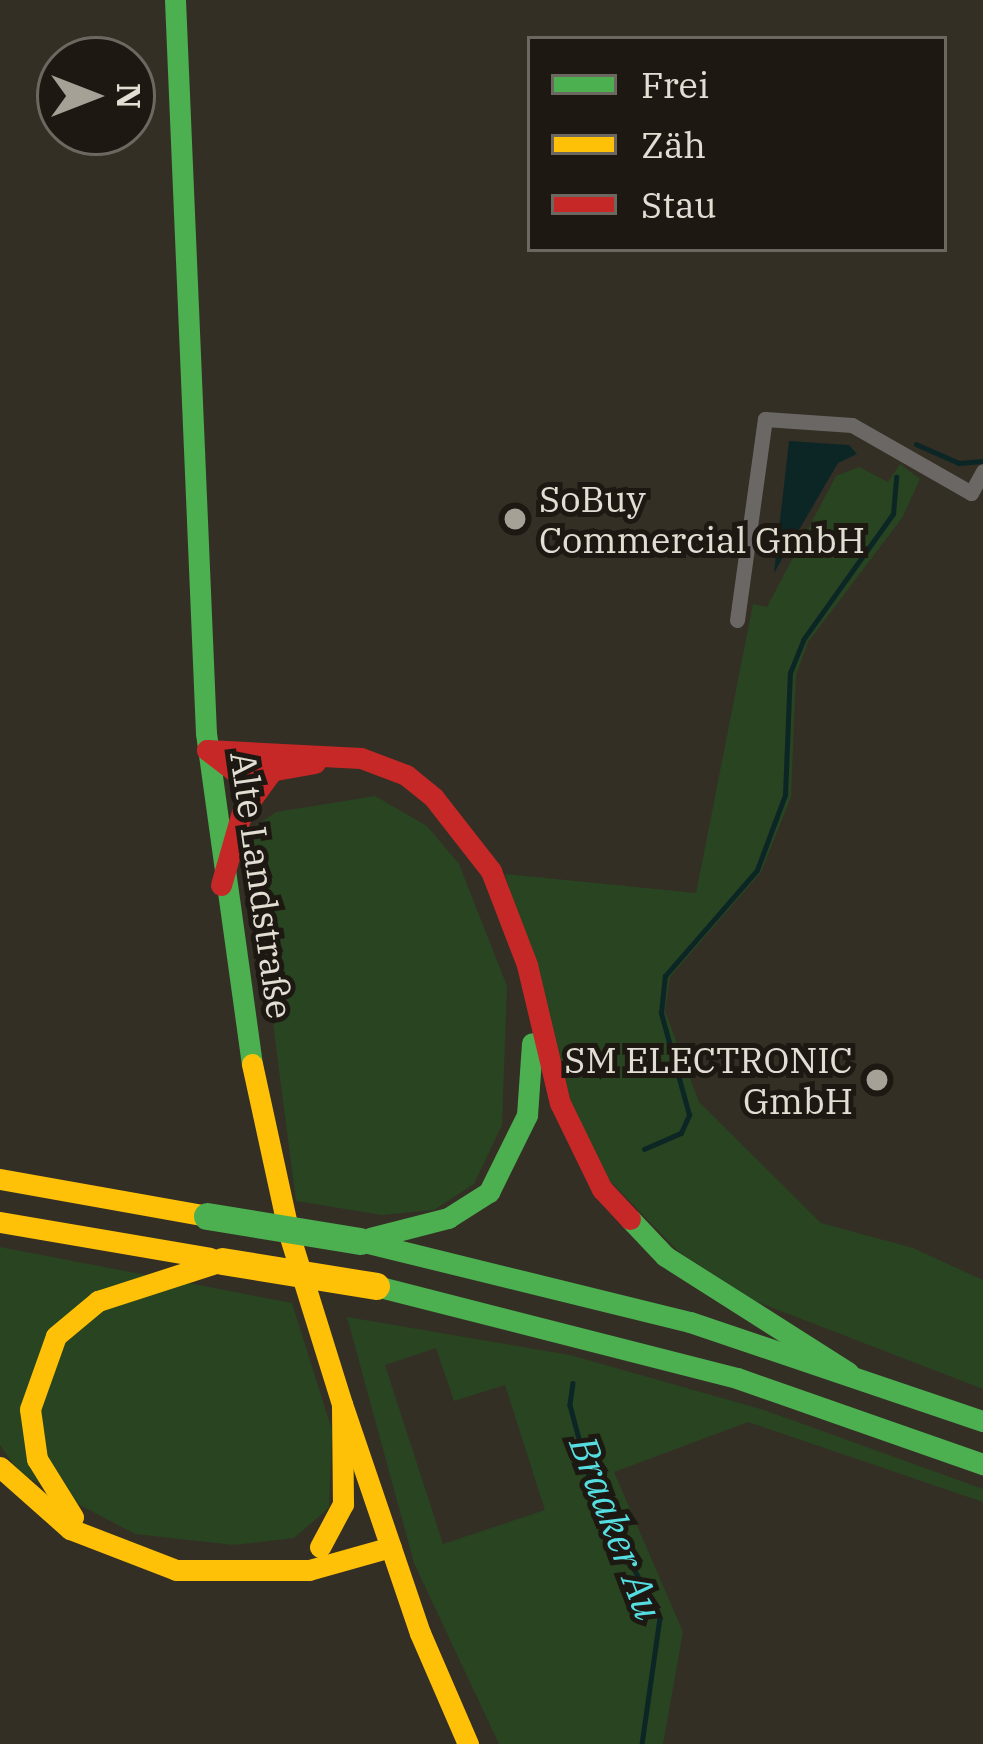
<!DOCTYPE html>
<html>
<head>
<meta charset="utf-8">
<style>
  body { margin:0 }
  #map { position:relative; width:983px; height:1744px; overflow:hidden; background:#342f25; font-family:"IBM Plex Serif",serif }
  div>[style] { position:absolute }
  .green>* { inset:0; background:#284420 }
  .water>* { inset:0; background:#0c2626 }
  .stream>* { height:4.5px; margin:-2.25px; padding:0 2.25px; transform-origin:2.25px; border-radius:2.25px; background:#0c2626 }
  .street>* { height:15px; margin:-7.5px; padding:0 7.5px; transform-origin:7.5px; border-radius:7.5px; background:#6b6765 }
  .fast>* { height:21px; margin:-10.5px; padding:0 10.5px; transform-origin:10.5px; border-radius:10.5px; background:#4caf50 }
  .slow>* { height:21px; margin:-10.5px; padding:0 10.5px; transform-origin:10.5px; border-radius:10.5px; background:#ffc107 }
  .jam>* { height:21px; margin:-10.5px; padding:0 10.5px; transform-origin:10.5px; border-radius:10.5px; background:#c62828 }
  .fast-bridge>* { height:27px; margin:-13.5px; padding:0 13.5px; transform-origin:13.5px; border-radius:13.5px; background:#4caf50 }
  .slow-bridge>* { height:27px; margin:-13.5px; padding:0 13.5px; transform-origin:13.5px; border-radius:13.5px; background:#ffc107 }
  .dots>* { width:33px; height:33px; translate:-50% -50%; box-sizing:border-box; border:6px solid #1d1912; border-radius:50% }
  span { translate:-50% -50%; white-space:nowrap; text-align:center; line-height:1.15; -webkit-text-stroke:10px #1d1912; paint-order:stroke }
  .poi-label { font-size:36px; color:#e3ded3 }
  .left { translate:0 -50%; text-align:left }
  .right { translate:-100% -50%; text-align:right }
  .street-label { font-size:36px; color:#e3ded3 }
  .water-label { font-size:39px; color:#55dde1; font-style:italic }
  .legend { position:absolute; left:527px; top:36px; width:420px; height:216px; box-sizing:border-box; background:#1d1912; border:3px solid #6c685f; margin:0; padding:15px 21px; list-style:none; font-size:36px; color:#e3ded3 }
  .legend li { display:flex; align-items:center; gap:24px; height:60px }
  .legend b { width:60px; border:3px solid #6c685f }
  .north { position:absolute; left:36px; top:36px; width:120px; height:120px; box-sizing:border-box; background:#1d1912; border:3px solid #6c685f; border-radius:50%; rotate:90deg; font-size:33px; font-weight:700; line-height:48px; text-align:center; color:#e3ded3 }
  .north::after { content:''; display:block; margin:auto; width:42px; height:54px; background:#a6a196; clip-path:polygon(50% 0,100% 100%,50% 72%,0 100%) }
</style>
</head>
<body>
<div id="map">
  <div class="green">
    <i style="clip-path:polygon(900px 464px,920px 479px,902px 518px,808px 642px,796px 675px,791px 797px,761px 872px,670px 977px,665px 1011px,699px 1102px,821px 1223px,913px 1248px,983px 1280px,983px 1389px,755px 1301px,679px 1252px,610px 1181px,574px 1112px,505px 874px,696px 893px,753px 604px,767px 607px,836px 476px,859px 467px,888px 482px)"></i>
    <i style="clip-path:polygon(375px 796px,427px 826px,459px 864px,507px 986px,502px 1125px,474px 1184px,434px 1210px,382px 1215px,296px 1201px,248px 831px,276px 812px)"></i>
    <i style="clip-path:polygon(0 1247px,292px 1303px,332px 1430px,329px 1508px,294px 1538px,234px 1545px,135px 1534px,19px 1473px,0 1445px)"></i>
    <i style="clip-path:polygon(evenodd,347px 1317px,570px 1355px,764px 1410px,983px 1489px,983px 1502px,748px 1422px,614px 1472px,683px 1632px,663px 1744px,499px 1744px,414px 1563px,347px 1317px,436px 1348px,454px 1401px,505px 1385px,545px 1510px,443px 1544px,385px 1365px,436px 1348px)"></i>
  </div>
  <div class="water">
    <i style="clip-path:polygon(789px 441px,849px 445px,857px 454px,838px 463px,774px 573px)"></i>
  </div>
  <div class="stream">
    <i style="left:916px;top:444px;width:47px;rotate:23.8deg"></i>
    <i style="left:959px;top:463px;width:24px;rotate:-5deg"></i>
    <i style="left:644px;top:1149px;width:40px;rotate:-23.4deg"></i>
    <i style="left:681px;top:1133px;width:20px;rotate:-66deg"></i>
    <i style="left:689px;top:1115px;width:106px;rotate:-105.4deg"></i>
    <i style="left:661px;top:1013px;width:37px;rotate:-84deg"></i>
    <i style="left:665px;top:976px;width:140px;rotate:-49deg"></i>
    <i style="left:757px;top:870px;width:80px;rotate:-69.5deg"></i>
    <i style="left:785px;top:795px;width:122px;rotate:-87.7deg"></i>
    <i style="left:790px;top:673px;width:35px;rotate:-68deg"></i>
    <i style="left:803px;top:640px;width:155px;rotate:-54.5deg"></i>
    <i style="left:893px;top:514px;width:37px;rotate:-85deg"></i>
    <i style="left:573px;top:1383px;width:22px;rotate:98deg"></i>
    <i style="left:570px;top:1405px;width:89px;rotate:75deg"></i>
    <i style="left:593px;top:1491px;width:144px;rotate:62.2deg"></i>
    <i style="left:660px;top:1618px;width:127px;rotate:98.1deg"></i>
  </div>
  <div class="street">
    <i style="left:737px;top:620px;width:203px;rotate:-82.1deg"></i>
    <i style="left:765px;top:419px;width:87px;rotate:3.9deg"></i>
    <i style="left:852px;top:425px;width:137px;rotate:29.7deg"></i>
    <i style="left:971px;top:493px;width:25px;rotate:-61deg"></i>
  </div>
  <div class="fast">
    <i style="left:175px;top:0;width:734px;rotate:87.58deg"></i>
    <i style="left:206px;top:733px;width:334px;rotate:82.1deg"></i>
    <i style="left:630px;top:1219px;width:51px;rotate:46.6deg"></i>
    <i style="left:665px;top:1256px;width:217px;rotate:32.4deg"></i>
    <i style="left:370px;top:1238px;width:81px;rotate:-14.4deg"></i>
    <i style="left:448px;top:1218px;width:49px;rotate:-32.4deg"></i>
    <i style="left:489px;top:1192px;width:86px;rotate:-63.7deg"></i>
    <i style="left:527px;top:1115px;width:72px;rotate:-86deg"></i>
    <i style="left:360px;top:1241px;width:340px;rotate:13.8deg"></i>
    <i style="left:690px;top:1322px;width:309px;rotate:18.7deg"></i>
    <i style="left:376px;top:1286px;width:373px;rotate:14.3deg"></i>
    <i style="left:737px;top:1378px;width:261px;rotate:19.3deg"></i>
  </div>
  <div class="slow">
    <i style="left:252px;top:1064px;width:174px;rotate:77.7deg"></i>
    <i style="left:289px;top:1234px;width:178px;rotate:72.7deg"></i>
    <i style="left:342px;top:1404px;width:242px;rotate:71.2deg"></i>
    <i style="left:420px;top:1633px;width:121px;rotate:66.6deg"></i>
    <i style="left:0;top:1179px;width:210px;rotate:10.1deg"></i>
    <i style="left:0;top:1222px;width:213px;rotate:9.7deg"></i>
    <i style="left:0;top:1467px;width:94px;rotate:41.5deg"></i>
    <i style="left:70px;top:1529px;width:114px;rotate:21.1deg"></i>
    <i style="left:176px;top:1570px;width:133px"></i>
    <i style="left:309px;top:1570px;width:85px;rotate:-15.7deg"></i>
    <i style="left:73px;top:1517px;width:68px;rotate:-121.8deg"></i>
    <i style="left:37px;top:1459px;width:50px;rotate:-98deg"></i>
    <i style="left:30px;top:1409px;width:77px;rotate:-70.4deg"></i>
    <i style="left:56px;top:1336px;width:55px;rotate:-39.8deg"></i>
    <i style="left:98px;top:1301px;width:130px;rotate:-17.9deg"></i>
    <i style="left:320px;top:1547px;width:49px;rotate:-61.9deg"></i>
    <i style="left:343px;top:1504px;width:100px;rotate:-90.6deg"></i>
  </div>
  <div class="jam">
    <i style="left:207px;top:750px;width:154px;rotate:3deg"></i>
    <i style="left:361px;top:758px;width:48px;rotate:20.7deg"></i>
    <i style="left:406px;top:775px;width:36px;rotate:39deg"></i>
    <i style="left:434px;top:798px;width:93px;rotate:52deg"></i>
    <i style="left:491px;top:871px;width:101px;rotate:69deg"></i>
    <i style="left:527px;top:965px;width:142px;rotate:76.6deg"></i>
    <i style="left:560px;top:1103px;width:96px;rotate:64deg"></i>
    <i style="left:602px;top:1189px;width:41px;rotate:47deg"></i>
    <i style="left:207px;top:750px;width:43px;rotate:37.4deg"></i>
    <i style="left:241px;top:776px;width:75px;rotate:-10deg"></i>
    <i style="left:221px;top:885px;width:76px;rotate:-74deg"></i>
    <i style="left:242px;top:812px;width:46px;rotate:-53.9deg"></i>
  </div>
  <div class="fast-bridge">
    <i style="left:207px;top:1216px;width:155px;rotate:9.3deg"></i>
  </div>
  <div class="slow-bridge">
    <i style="left:222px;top:1261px;width:156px;rotate:9.2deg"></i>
  </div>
  <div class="dots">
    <i style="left:515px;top:519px;background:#a6a196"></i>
    <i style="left:877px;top:1080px;background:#a6a196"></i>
  </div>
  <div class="poi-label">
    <span class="left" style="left:539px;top:519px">SoBuy<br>Commercial GmbH</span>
    <span class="right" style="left:853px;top:1080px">SM ELECTRONIC<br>GmbH</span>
  </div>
  <div class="street-label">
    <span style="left:262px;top:885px;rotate:82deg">Alte Landstraße</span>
  </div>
  <div class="water-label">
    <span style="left:616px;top:1528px;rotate:69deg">Braaker Au</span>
  </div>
  <ul class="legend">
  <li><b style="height:15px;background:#4caf50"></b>Frei</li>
  <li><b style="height:15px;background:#ffc107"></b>Zäh</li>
  <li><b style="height:15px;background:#c62828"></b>Stau</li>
  </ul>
  <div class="north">N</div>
</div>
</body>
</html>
